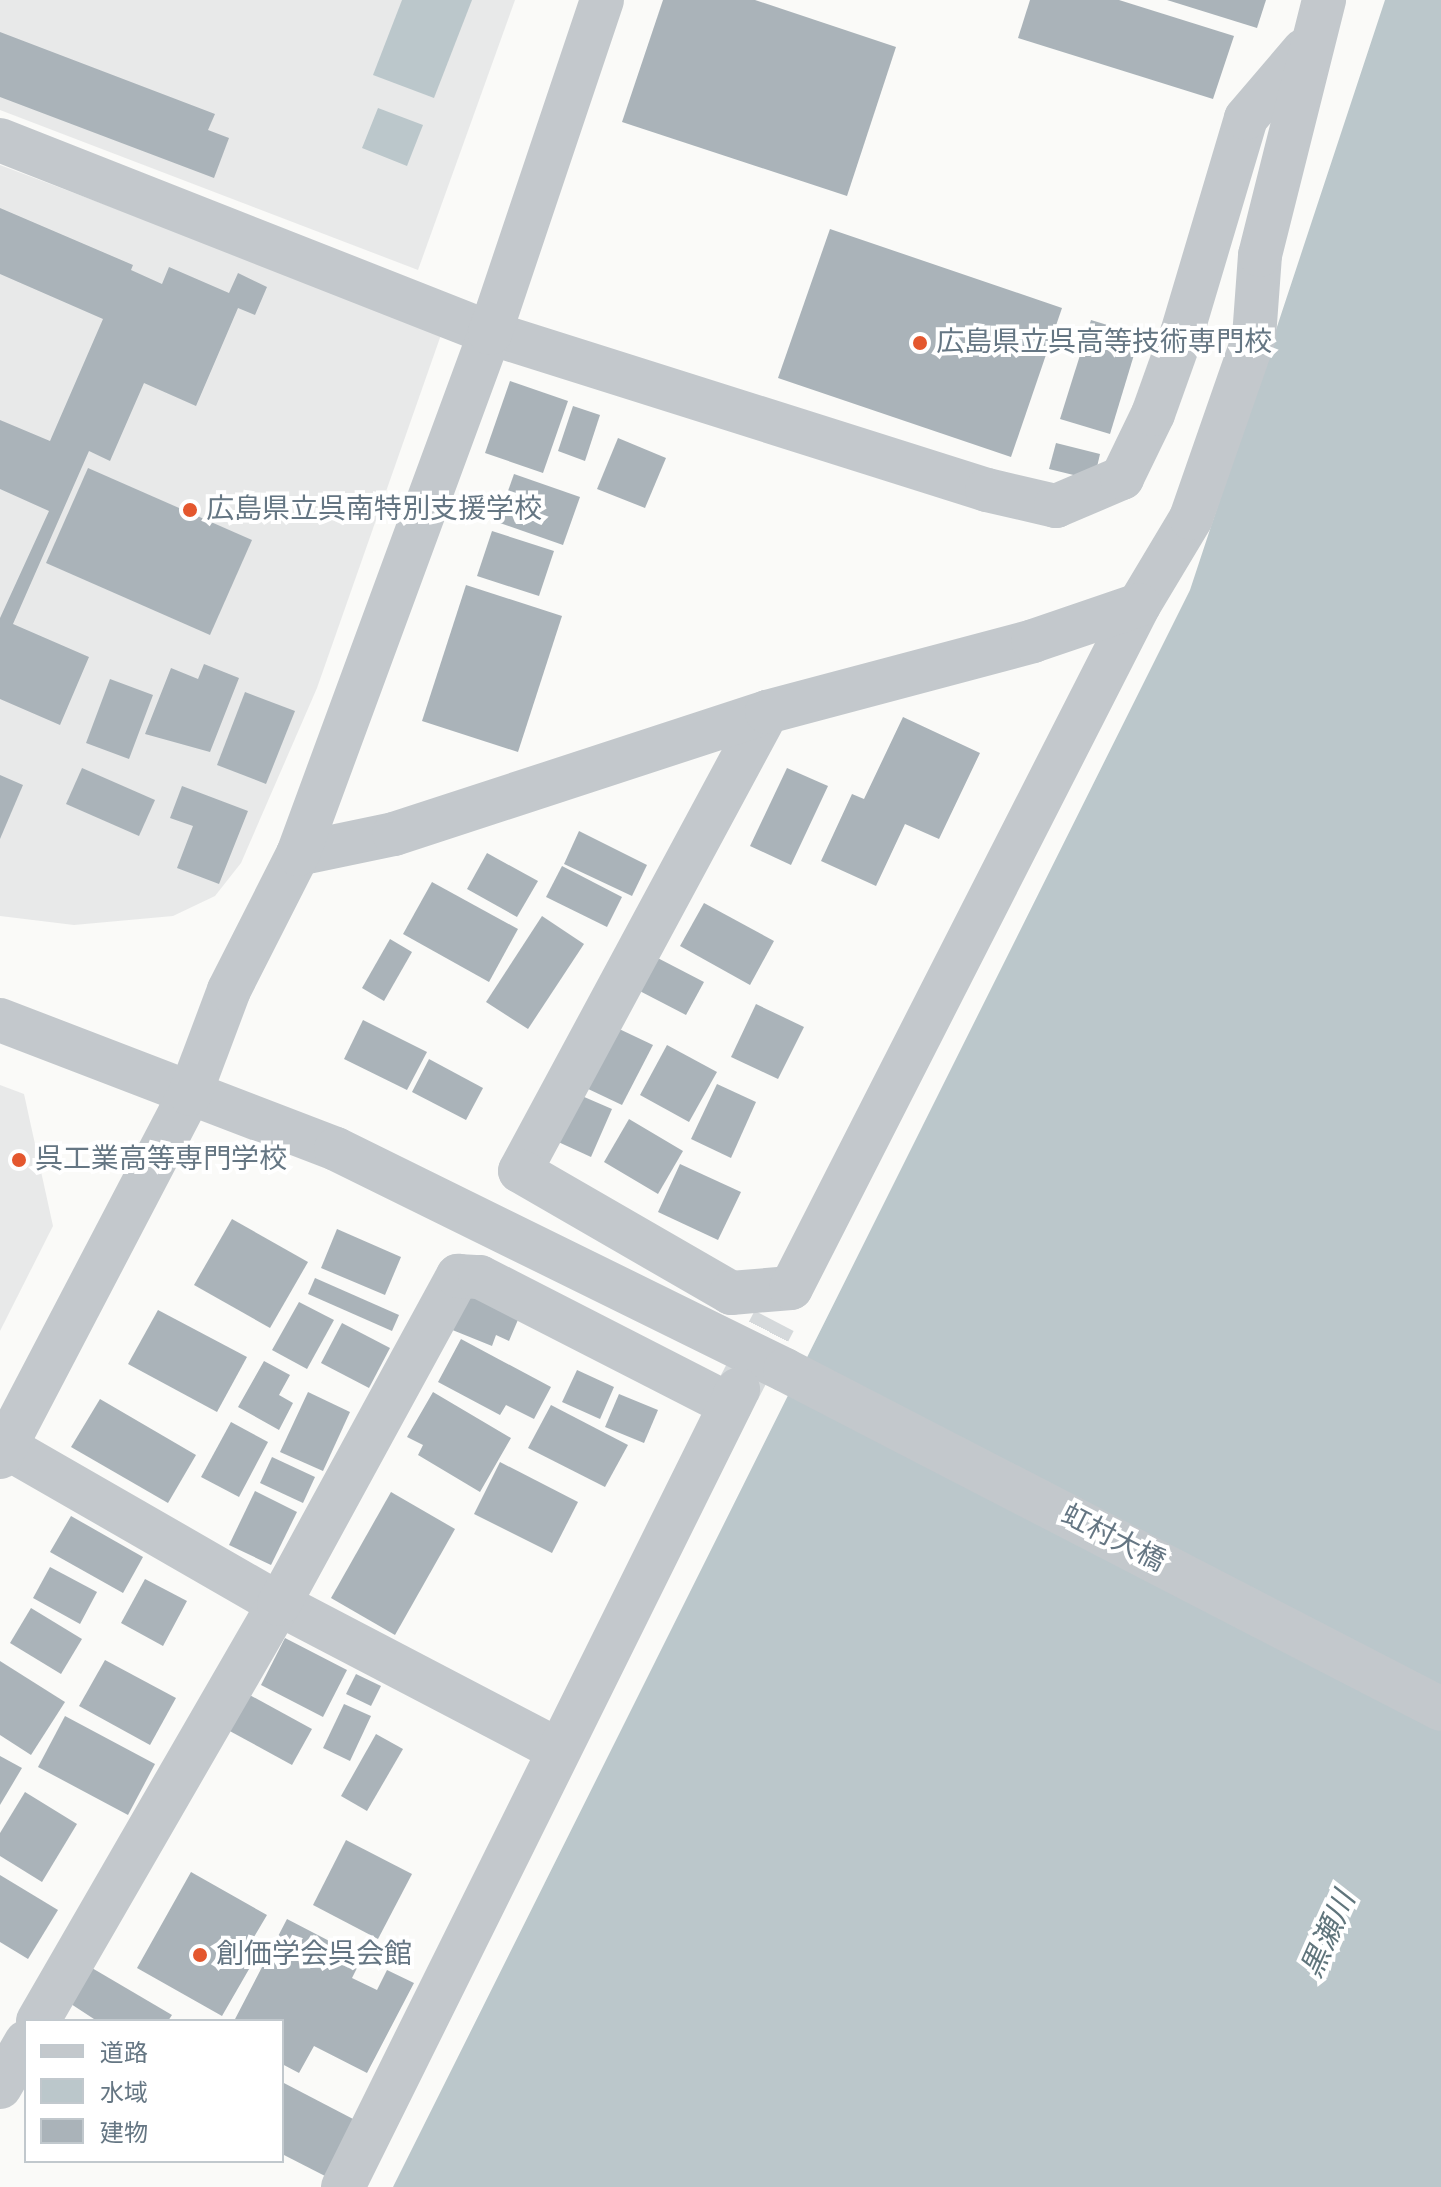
<!DOCTYPE html>
<html>
<head>
<meta charset="utf-8">
<style>
  body { margin:0 }
  #map { position:relative; width:1441px; height:2187px; overflow:hidden; background:#fafaf8; font-family:"Alegreya Sans","Noto Sans JP",sans-serif }
  div>[style] { position:absolute }
  .built>* { inset:0; background:#e8e9e9 }
  .water>* { inset:0; background:#bbc7cb }
  .building>* { inset:0; background:#aab3b9 }
  .minor-tunnel>* { height:44px; margin-top:-22px; transform-origin:0; background:repeating-linear-gradient(90deg,#d5d9db 0 44px,transparent 0 66px) }
  .minor>* { height:44px; margin:-22px; padding:0 22px; transform-origin:22px; border-radius:22px; background:#c3c8cc }
  .dots>* { width:22px; height:22px; translate:-50% -50%; box-sizing:border-box; border:4px solid #fff; border-radius:50% }
  span { translate:-50% -50%; white-space:nowrap; text-align:center; line-height:1.15; -webkit-text-stroke:8px #fff; paint-order:stroke }
  .poi-label { font-size:28px; color:#657683 }
  .left { translate:0 -50%; text-align:left }
  .street-label { font-size:28px; color:#657683 }
  .water-label { font-size:30px; color:#60757c; font-style:italic }
  .legend { position:absolute; left:24px; top:2019px; width:260px; height:144px; box-sizing:border-box; background:#fff; border:2px solid #c1c8cd; margin:0; padding:10px 14px; list-style:none; font-size:24px; color:#657683 }
  .legend li { display:flex; align-items:center; gap:16px; height:40px }
  .legend b { width:40px; border:2px solid #c1c8cd }
</style>
</head>
<body>
<div id="map">
  <div class="built">
    <i style="clip-path:polygon(0 0,515px 0,418px 270px,0 110px)"></i>
    <i style="clip-path:polygon(0 165px,442px 332px,317px 688px,241px 863px,215px 896px,173px 916px,74px 925px,0 916px)"></i>
    <i style="clip-path:polygon(0 1085px,24px 1094px,53px 1226px,0 1331px)"></i>
  </div>
  <div class="water">
    <i style="clip-path:polygon(402px 0,472px 0,434px 98px,373px 75px)"></i>
    <i style="clip-path:polygon(1385px 0,1441px 0,1441px 2187px,393px 2187px,1190px 590px)"></i>
    <i style="clip-path:polygon(378px 108px,423px 125px,407px 166px,362px 148px)"></i>
  </div>
  <div class="building">
    <i style="clip-path:polygon(663px 0,755px 0,896px 47px,847px 196px,622px 122px)"></i>
    <i style="clip-path:polygon(1030px 0,1119px 0,1234px 36px,1213px 99px,1018px 38px)"></i>
    <i style="clip-path:polygon(1167px 0,1266px 0,1257px 28px)"></i>
    <i style="clip-path:polygon(0 32px,215px 114px,208px 130px,229px 138px,214px 178px,0 97px)"></i>
    <i style="clip-path:polygon(0 208px,133px 265px,131px 270px,162px 284px,169px 267px,229px 293px,238px 273px,267px 287px,255px 315px,238px 308px,196px 406px,144px 383px,110px 461px,89px 451px,13px 624px,89px 657px,60px 725px,0 699px,0 618px,49px 511px,0 489px,0 420px,50px 441px,103px 319px,0 274px)"></i>
    <i style="clip-path:polygon(830px 229px,1062px 308px,1011px 457px,778px 378px)"></i>
    <i style="clip-path:polygon(1091px 320px,1140px 335px,1110px 434px,1060px 419px)"></i>
    <i style="clip-path:polygon(510px 381px,568px 401px,543px 473px,485px 453px)"></i>
    <i style="clip-path:polygon(573px 406px,600px 415px,585px 461px,558px 451px)"></i>
    <i style="clip-path:polygon(618px 438px,666px 458px,645px 508px,597px 489px)"></i>
    <i style="clip-path:polygon(1056px 443px,1100px 454px,1094px 480px,1049px 469px)"></i>
    <i style="clip-path:polygon(88px 468px,252px 540px,210px 635px,46px 563px)"></i>
    <i style="clip-path:polygon(514px 474px,580px 497px,563px 545px,497px 522px)"></i>
    <i style="clip-path:polygon(492px 531px,554px 551px,539px 596px,477px 576px)"></i>
    <i style="clip-path:polygon(466px 585px,562px 616px,518px 752px,422px 721px)"></i>
    <i style="clip-path:polygon(204px 664px,239px 678px,210px 752px,145px 734px,171px 668px,198px 679px)"></i>
    <i style="clip-path:polygon(110px 679px,153px 695px,129px 759px,86px 743px)"></i>
    <i style="clip-path:polygon(245px 692px,295px 711px,266px 784px,217px 765px)"></i>
    <i style="clip-path:polygon(903px 717px,980px 753px,939px 839px,905px 824px,876px 886px,821px 861px,852px 794px,864px 799px)"></i>
    <i style="clip-path:polygon(82px 768px,155px 800px,139px 836px,66px 804px)"></i>
    <i style="clip-path:polygon(787px 768px,828px 786px,791px 865px,750px 846px)"></i>
    <i style="clip-path:polygon(0 775px,23px 785px,0 839px)"></i>
    <i style="clip-path:polygon(182px 786px,248px 811px,219px 884px,177px 868px,193px 826px,170px 818px)"></i>
    <i style="clip-path:polygon(579px 831px,647px 865px,632px 896px,564px 864px)"></i>
    <i style="clip-path:polygon(487px 853px,538px 881px,517px 917px,467px 889px)"></i>
    <i style="clip-path:polygon(562px 866px,622px 897px,607px 927px,546px 897px)"></i>
    <i style="clip-path:polygon(432px 882px,518px 929px,489px 982px,403px 934px)"></i>
    <i style="clip-path:polygon(704px 903px,774px 941px,750px 985px,680px 946px)"></i>
    <i style="clip-path:polygon(542px 916px,584px 944px,528px 1029px,486px 1002px)"></i>
    <i style="clip-path:polygon(390px 939px,412px 952px,384px 1001px,362px 988px)"></i>
    <i style="clip-path:polygon(650px 954px,704px 982px,686px 1015px,632px 987px)"></i>
    <i style="clip-path:polygon(756px 1004px,804px 1027px,778px 1079px,731px 1057px)"></i>
    <i style="clip-path:polygon(363px 1020px,427px 1052px,407px 1090px,344px 1059px)"></i>
    <i style="clip-path:polygon(615px 1027px,653px 1045px,622px 1105px,584px 1087px)"></i>
    <i style="clip-path:polygon(667px 1045px,717px 1072px,689px 1122px,640px 1095px)"></i>
    <i style="clip-path:polygon(429px 1059px,483px 1088px,466px 1120px,412px 1092px)"></i>
    <i style="clip-path:polygon(717px 1084px,756px 1102px,731px 1158px,691px 1139px)"></i>
    <i style="clip-path:polygon(575px 1093px,612px 1109px,591px 1157px,554px 1140px)"></i>
    <i style="clip-path:polygon(629px 1119px,683px 1151px,658px 1194px,604px 1162px)"></i>
    <i style="clip-path:polygon(680px 1164px,741px 1192px,718px 1240px,658px 1212px)"></i>
    <i style="clip-path:polygon(232px 1219px,308px 1262px,270px 1328px,194px 1285px)"></i>
    <i style="clip-path:polygon(337px 1229px,401px 1257px,385px 1295px,321px 1268px)"></i>
    <i style="clip-path:polygon(315px 1278px,399px 1315px,392px 1331px,308px 1294px)"></i>
    <i style="clip-path:polygon(460px 1291px,520px 1315px,509px 1341px,496px 1335px,492px 1346px,445px 1327px)"></i>
    <i style="clip-path:polygon(299px 1302px,334px 1320px,307px 1369px,272px 1350px)"></i>
    <i style="clip-path:polygon(158px 1310px,247px 1357px,217px 1412px,128px 1364px)"></i>
    <i style="clip-path:polygon(342px 1323px,390px 1348px,369px 1388px,321px 1363px)"></i>
    <i style="clip-path:polygon(461px 1339px,551px 1387px,534px 1419px,506px 1405px,500px 1415px,438px 1382px)"></i>
    <i style="clip-path:polygon(264px 1361px,290px 1375px,279px 1395px,293px 1403px,279px 1430px,238px 1407px)"></i>
    <i style="clip-path:polygon(577px 1370px,614px 1387px,600px 1419px,562px 1402px)"></i>
    <i style="clip-path:polygon(308px 1392px,350px 1412px,323px 1471px,280px 1452px)"></i>
    <i style="clip-path:polygon(433px 1392px,511px 1438px,480px 1492px,418px 1455px,423px 1445px,407px 1437px)"></i>
    <i style="clip-path:polygon(619px 1394px,658px 1410px,644px 1443px,605px 1427px)"></i>
    <i style="clip-path:polygon(100px 1399px,196px 1455px,168px 1503px,71px 1447px)"></i>
    <i style="clip-path:polygon(551px 1405px,628px 1445px,605px 1487px,528px 1448px)"></i>
    <i style="clip-path:polygon(231px 1422px,268px 1442px,239px 1497px,201px 1477px)"></i>
    <i style="clip-path:polygon(272px 1457px,315px 1477px,303px 1503px,260px 1483px)"></i>
    <i style="clip-path:polygon(500px 1462px,578px 1502px,552px 1553px,474px 1514px)"></i>
    <i style="clip-path:polygon(255px 1491px,297px 1512px,271px 1565px,229px 1545px)"></i>
    <i style="clip-path:polygon(391px 1492px,455px 1529px,395px 1635px,331px 1598px)"></i>
    <i style="clip-path:polygon(71px 1516px,143px 1557px,123px 1593px,50px 1552px)"></i>
    <i style="clip-path:polygon(50px 1567px,97px 1592px,80px 1624px,33px 1598px)"></i>
    <i style="clip-path:polygon(145px 1579px,187px 1601px,163px 1646px,121px 1623px)"></i>
    <i style="clip-path:polygon(31px 1608px,82px 1639px,61px 1674px,10px 1643px)"></i>
    <i style="clip-path:polygon(285px 1638px,347px 1670px,323px 1717px,261px 1685px)"></i>
    <i style="clip-path:polygon(105px 1660px,176px 1698px,150px 1745px,79px 1706px)"></i>
    <i style="clip-path:polygon(0 1661px,65px 1702px,31px 1755px,0 1735px)"></i>
    <i style="clip-path:polygon(356px 1674px,381px 1686px,371px 1706px,346px 1694px)"></i>
    <i style="clip-path:polygon(246px 1693px,312px 1729px,292px 1765px,226px 1729px)"></i>
    <i style="clip-path:polygon(344px 1704px,371px 1716px,350px 1761px,323px 1748px)"></i>
    <i style="clip-path:polygon(65px 1716px,155px 1764px,128px 1815px,38px 1767px)"></i>
    <i style="clip-path:polygon(376px 1734px,403px 1749px,367px 1811px,341px 1796px)"></i>
    <i style="clip-path:polygon(0 1756px,22px 1768px,0 1805px)"></i>
    <i style="clip-path:polygon(25px 1792px,77px 1824px,42px 1882px,0 1856px,0 1833px)"></i>
    <i style="clip-path:polygon(346px 1840px,412px 1874px,378px 1939px,313px 1905px)"></i>
    <i style="clip-path:polygon(191px 1872px,267px 1915px,254px 1937px,264px 1943px,222px 2016px,137px 1968px)"></i>
    <i style="clip-path:polygon(0 1875px,58px 1910px,28px 1959px,0 1942px)"></i>
    <i style="clip-path:polygon(287px 1919px,362px 1958px,352px 1978px,377px 1990px,387px 1970px,414px 1983px,367px 2073px,314px 2046px,299px 2073px,282px 2064px,282px 2021px,234px 2021px)"></i>
    <i style="clip-path:polygon(92px 1968px,172px 2015px,168px 2021px,97px 2021px,71px 2004px)"></i>
    <i style="clip-path:polygon(282px 2082px,355px 2120px,325px 2176px,282px 2154px)"></i>
  </div>
  <div class="minor-tunnel">
    <i style="left:738px;top:1390px;width:78px;rotate:-62.4deg"></i>
  </div>
  <div class="minor">
    <i style="left:0;top:140px;width:527px;rotate:21.5deg"></i>
    <i style="left:490px;top:333px;width:521px;rotate:17.53deg"></i>
    <i style="left:987px;top:490px;width:71px;rotate:13.1deg"></i>
    <i style="left:1056px;top:506px;width:72px;rotate:-23deg"></i>
    <i style="left:1122px;top:478px;width:71px;rotate:-64.2deg"></i>
    <i style="left:1153px;top:414px;width:86px;rotate:-70.3deg"></i>
    <i style="left:1182px;top:333px;width:224px;rotate:-73.4deg"></i>
    <i style="left:1246px;top:118px;width:89px;rotate:-49.5deg"></i>
    <i style="left:767px;top:712px;width:521px;rotate:118.29deg"></i>
    <i style="left:520px;top:1171px;width:244px;rotate:30deg"></i>
    <i style="left:731px;top:1293px;width:60px;rotate:-4.8deg"></i>
    <i style="left:791px;top:1288px;width:767px;rotate:-63deg"></i>
    <i style="left:1139px;top:605px;width:101px;rotate:-59.1deg"></i>
    <i style="left:1191px;top:518px;width:192px;rotate:-70.8deg"></i>
    <i style="left:1254px;top:337px;width:82px;rotate:-85.8deg"></i>
    <i style="left:1260px;top:255px;width:263px;rotate:-75.9deg"></i>
    <i style="left:298px;top:854px;width:98px;rotate:-11.8deg"></i>
    <i style="left:394px;top:834px;width:392px;rotate:-18.1deg"></i>
    <i style="left:767px;top:712px;width:275px;rotate:-14.9deg"></i>
    <i style="left:1033px;top:641px;width:112px;rotate:-18.8deg"></i>
    <i style="left:0;top:1020px;width:360px;rotate:21deg"></i>
    <i style="left:336px;top:1149px;width:500px;rotate:26.21deg"></i>
    <i style="left:785px;top:1370px;width:738px;rotate:27.33deg"></i>
    <i style="left:6px;top:1447px;width:315px;rotate:29.9deg"></i>
    <i style="left:279px;top:1604px;width:315px;rotate:27.6deg"></i>
    <i style="left:0;top:1457px;width:410px;rotate:-62.4deg"></i>
    <i style="left:190px;top:1094px;width:111px;rotate:-69.4deg"></i>
    <i style="left:229px;top:990px;width:153px;rotate:-63.1deg"></i>
    <i style="left:298px;top:854px;width:555px;rotate:-69.77deg"></i>
    <i style="left:490px;top:333px;width:351px;rotate:-71.4deg"></i>
    <i style="left:38px;top:2021px;width:482px;rotate:-60deg"></i>
    <i style="left:279px;top:1604px;width:374px;rotate:-61.4deg"></i>
    <i style="left:458px;top:1276px;width:22px;rotate:3deg"></i>
    <i style="left:480px;top:1277px;width:281px;rotate:27.1deg"></i>
    <i style="left:0;top:2087px;width:52px;rotate:-60deg"></i>
    <i style="left:343px;top:2187px;width:890px;rotate:-63.64deg"></i>
  </div>
  <div class="dots">
    <i style="left:920px;top:343px;background:#e4572e"></i>
    <i style="left:190px;top:510px;background:#e4572e"></i>
    <i style="left:19px;top:1160px;background:#e4572e"></i>
    <i style="left:200px;top:1955px;background:#e4572e"></i>
  </div>
  <div class="poi-label">
    <span class="left" style="left:936px;top:343px">広島県立呉高等技術専門校</span>
    <span class="left" style="left:206px;top:510px">広島県立呉南特別支援学校</span>
    <span class="left" style="left:35px;top:1160px">呉工業高等専門学校</span>
    <span class="left" style="left:216px;top:1955px">創価学会呉会館</span>
  </div>
  <div class="street-label">
    <span style="left:1113px;top:1539px;rotate:27deg">虹村大橋</span>
  </div>
  <div class="water-label">
    <span style="left:1329px;top:1935px;rotate:-66deg">黒瀬川</span>
  </div>
  <ul class="legend">
  <li><b style="height:10px;background:#c3c8cc"></b>道路</li>
  <li><b style="height:22px;background:#bbc7cb"></b>水域</li>
  <li><b style="height:22px;background:#aab3b9"></b>建物</li>
  </ul>
</div>
</body>
</html>
